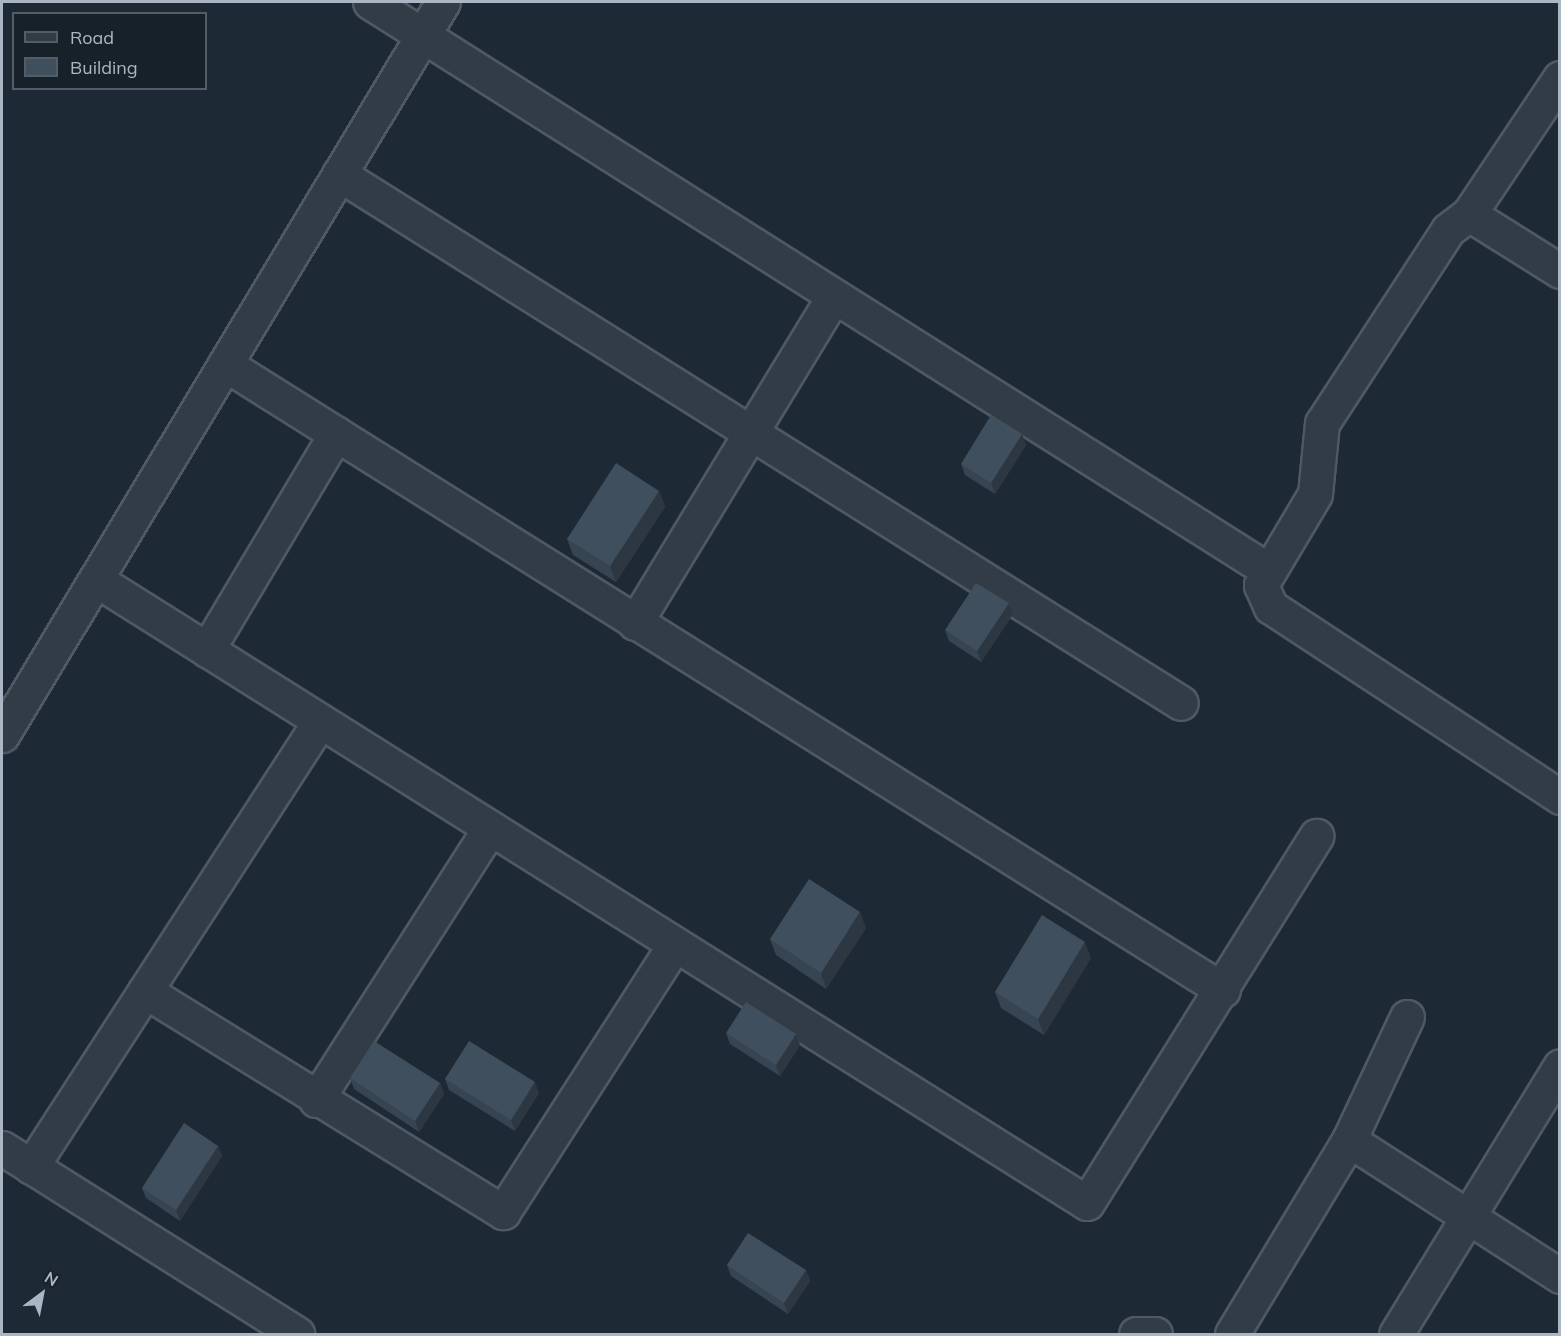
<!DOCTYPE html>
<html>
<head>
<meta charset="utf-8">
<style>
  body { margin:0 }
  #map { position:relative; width:1561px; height:1336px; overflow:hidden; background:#1d2a36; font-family:Mulish,sans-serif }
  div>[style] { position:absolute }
  .roads { filter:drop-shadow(2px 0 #4e5965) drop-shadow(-2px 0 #4e5965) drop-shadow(0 2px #4e5965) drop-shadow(0 -2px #4e5965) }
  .minor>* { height:33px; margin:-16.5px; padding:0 16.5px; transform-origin:16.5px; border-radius:16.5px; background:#313c46 }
  .wall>* { inset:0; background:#374451 }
  .shaded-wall>* { inset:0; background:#2d3742 }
  .building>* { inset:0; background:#404f5e }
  span { translate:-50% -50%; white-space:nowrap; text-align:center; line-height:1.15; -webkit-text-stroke:4.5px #17212a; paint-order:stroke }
  .frame { position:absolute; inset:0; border:3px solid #aab6c4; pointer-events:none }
  .legend { position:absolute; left:12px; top:12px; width:195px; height:78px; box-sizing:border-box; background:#17212a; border:2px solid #525d68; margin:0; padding:8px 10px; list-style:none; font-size:18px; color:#aab6c4 }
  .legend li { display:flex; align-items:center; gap:12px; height:30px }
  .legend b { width:30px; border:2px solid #525d68 }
  .north { position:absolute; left:12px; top:1264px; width:60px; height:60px; -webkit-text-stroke:4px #17212a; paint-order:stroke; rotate:32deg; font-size:16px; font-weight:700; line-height:24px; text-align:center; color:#aab6c4 }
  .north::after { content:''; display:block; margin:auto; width:21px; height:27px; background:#aab6c4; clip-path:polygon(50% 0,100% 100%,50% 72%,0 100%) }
</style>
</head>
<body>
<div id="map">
  <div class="roads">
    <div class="minor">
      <i style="left:370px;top:2px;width:1044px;rotate:32.32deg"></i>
      <i style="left:1560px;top:78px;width:164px;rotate:123.8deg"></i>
      <i style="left:1469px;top:214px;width:26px;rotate:143deg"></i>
      <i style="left:1448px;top:230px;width:230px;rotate:123.1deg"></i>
      <i style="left:1322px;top:423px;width:71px;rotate:95.6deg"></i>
      <i style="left:1315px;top:494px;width:106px;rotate:120.7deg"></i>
      <i style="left:1261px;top:585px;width:24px;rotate:66deg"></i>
      <i style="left:1271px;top:607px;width:346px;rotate:33.3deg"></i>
      <i style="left:339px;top:174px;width:994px;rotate:32.14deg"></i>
      <i style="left:1469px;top:214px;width:107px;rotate:32.1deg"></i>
      <i style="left:225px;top:364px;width:1178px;rotate:32.1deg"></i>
      <i style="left:98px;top:581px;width:1168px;rotate:32.17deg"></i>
      <i style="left:1087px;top:1203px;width:433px;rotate:-58deg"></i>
      <i style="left:635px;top:623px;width:381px;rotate:-58.7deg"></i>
      <i style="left:207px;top:650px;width:252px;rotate:-59.2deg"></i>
      <i style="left:2px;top:735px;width:855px;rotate:-58.97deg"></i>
      <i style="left:145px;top:991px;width:421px;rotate:31.7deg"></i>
      <i style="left:503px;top:1212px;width:318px;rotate:-57.3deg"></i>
      <i style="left:316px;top:1100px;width:323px;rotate:-57.4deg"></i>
      <i style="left:1349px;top:1140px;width:251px;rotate:32.8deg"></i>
      <i style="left:2px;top:1148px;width:349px;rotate:32.2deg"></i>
      <i style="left:31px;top:1167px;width:531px;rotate:-57.06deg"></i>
      <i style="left:1136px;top:1334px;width:19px"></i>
      <i style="left:1232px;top:1334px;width:227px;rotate:-58.9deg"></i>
      <i style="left:1349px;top:1140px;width:136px;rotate:-64.8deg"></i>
      <i style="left:1396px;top:1334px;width:314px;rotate:-58.5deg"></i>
    </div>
  </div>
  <div class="wall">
    <i style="clip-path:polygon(1022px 434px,1026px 445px,995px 494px,965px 475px,961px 464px)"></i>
    <i style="clip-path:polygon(659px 491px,665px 507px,616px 582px,573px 555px,567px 539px)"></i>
    <i style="clip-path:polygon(1009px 603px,1013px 614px,981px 662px,949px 641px,945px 630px)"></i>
    <i style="clip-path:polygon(866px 928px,826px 989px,776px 955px,770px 939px)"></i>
    <i style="clip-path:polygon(1091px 958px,1044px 1035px,1001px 1008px,995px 992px)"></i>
    <i style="clip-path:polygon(726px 1033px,800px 1045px,780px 1076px,730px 1044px)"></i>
    <i style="clip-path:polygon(350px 1078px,440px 1083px,444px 1094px,419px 1132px,354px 1089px)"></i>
    <i style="clip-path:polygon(445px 1079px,539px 1093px,515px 1131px,449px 1090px)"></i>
    <i style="clip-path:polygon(218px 1146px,222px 1156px,180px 1221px,146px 1198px,142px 1188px)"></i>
    <i style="clip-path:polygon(727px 1265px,806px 1270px,810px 1281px,788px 1314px,731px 1276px)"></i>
  </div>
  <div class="shaded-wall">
    <i style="clip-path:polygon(1022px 434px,1026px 445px,995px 494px,991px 483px)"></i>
    <i style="clip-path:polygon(659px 491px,665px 507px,616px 582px,610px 566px)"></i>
    <i style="clip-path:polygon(1009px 603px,1013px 614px,981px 662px,977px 651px)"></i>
    <i style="clip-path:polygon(860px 912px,866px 928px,826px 989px,821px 973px)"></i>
    <i style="clip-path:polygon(1085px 942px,1091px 958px,1044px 1035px,1038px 1019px)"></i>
    <i style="clip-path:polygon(796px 1034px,800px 1045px,780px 1076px,776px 1065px)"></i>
    <i style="clip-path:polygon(535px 1082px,539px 1093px,515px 1131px,511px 1120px)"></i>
    <i style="clip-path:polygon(440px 1083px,444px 1094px,419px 1132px,415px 1121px)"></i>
    <i style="clip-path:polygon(218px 1146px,222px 1156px,180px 1221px,176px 1210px)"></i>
    <i style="clip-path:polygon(806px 1270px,810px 1281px,788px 1314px,784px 1303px)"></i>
  </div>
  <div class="building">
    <i style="clip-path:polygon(991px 415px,1022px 434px,991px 483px,961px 464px)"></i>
    <i style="clip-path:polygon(616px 463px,659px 491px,610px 566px,567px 539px)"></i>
    <i style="clip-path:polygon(976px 583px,1009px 603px,977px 651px,945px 630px)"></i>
    <i style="clip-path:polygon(809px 879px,860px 912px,821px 973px,770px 939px)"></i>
    <i style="clip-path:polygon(1042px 915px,1085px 942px,1038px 1019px,995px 992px)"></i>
    <i style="clip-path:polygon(746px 1002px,796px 1034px,776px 1065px,726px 1033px)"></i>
    <i style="clip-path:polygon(374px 1041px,440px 1083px,415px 1121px,350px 1078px)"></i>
    <i style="clip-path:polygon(469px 1041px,535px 1082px,511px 1120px,445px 1079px)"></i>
    <i style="clip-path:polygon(184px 1123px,218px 1146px,176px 1210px,142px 1188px)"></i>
    <i style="clip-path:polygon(748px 1233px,806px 1270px,784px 1303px,727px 1265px)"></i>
  </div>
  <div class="frame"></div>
  <ul class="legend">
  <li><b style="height:8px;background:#313c46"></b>Road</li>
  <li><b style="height:16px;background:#404f5e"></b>Building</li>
  </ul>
  <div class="north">N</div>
</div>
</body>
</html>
